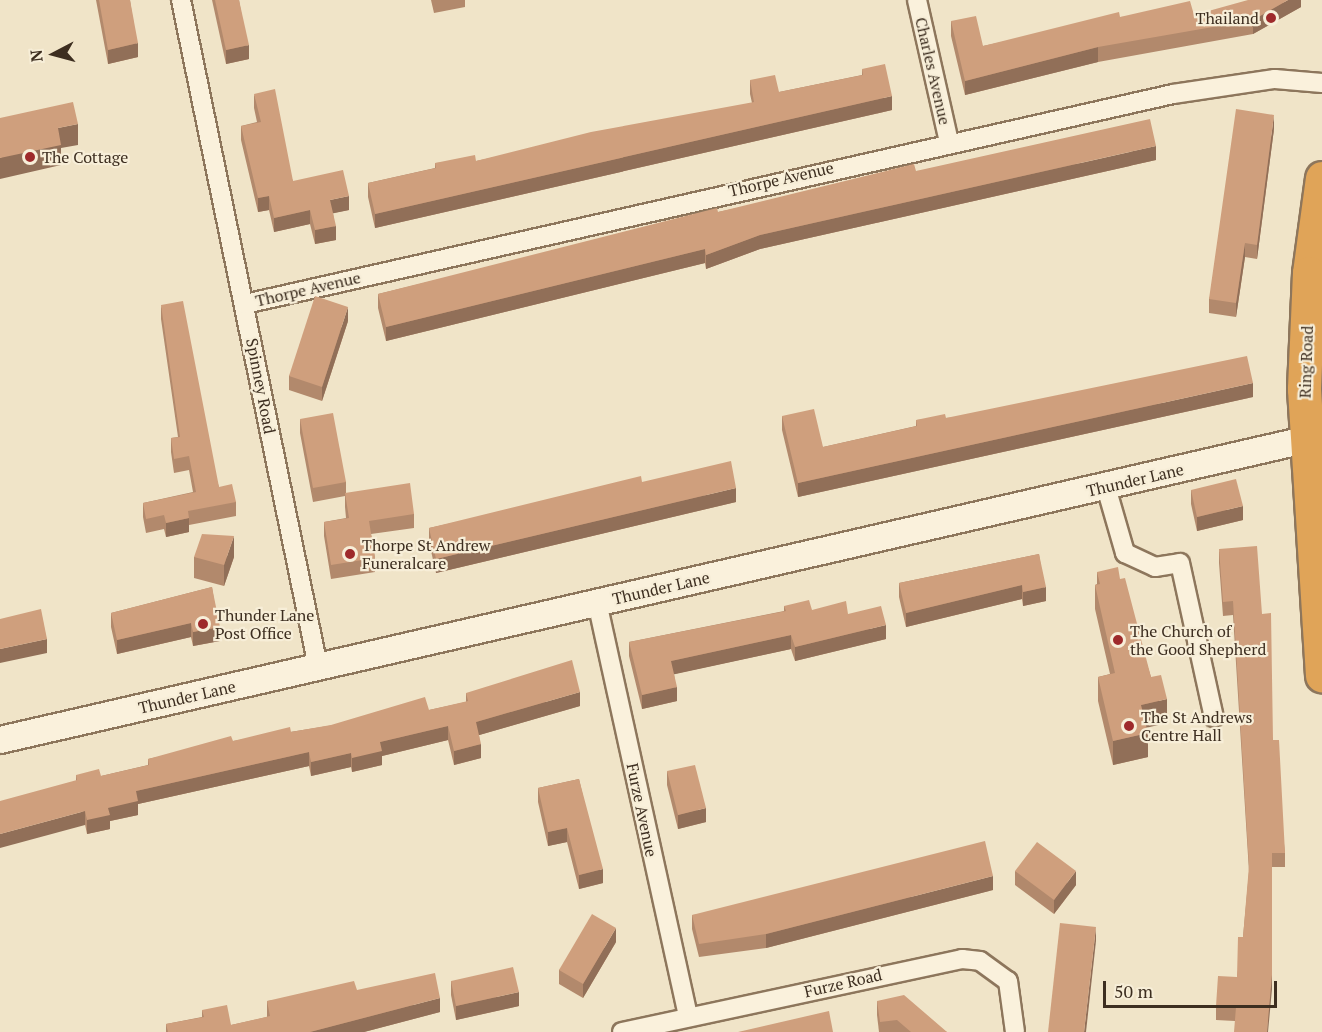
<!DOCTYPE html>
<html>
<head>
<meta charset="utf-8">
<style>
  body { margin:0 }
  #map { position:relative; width:1322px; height:1032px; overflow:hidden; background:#f0e4c8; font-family:"PT Serif",serif }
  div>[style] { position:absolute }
  .roads { filter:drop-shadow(2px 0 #8d765c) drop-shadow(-2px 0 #8d765c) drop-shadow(0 2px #8d765c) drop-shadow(0 -2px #8d765c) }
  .street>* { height:18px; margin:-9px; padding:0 9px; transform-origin:9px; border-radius:9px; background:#faf1dc }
  .secondary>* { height:26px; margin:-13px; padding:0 13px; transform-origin:13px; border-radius:13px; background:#faf1dc }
  .highway>* { height:33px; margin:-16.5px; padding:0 16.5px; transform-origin:16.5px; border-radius:16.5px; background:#e0a458 }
  .wall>* { inset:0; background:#b2896c }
  .shaded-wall>* { inset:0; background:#916f58 }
  .building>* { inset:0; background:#cf9f7d }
  .dots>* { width:16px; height:16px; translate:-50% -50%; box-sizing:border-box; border:3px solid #f7eed8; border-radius:50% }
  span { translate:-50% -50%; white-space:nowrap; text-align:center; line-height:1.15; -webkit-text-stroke:4.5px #f7eed8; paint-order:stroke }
  .poi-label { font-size:16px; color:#3d2e20 }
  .right { translate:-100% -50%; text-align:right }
  .left { translate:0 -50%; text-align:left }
  .street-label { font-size:16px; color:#3d2e20 }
  .north { position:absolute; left:24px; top:24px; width:60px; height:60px; -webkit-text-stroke:4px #f7eed8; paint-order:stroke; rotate:264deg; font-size:16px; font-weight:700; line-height:24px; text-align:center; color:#3d2e20 }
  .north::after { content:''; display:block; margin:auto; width:21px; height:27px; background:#3d2e20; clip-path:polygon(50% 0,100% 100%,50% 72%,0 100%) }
  .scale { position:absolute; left:1103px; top:981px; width:174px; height:27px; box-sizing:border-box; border:3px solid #3d2e20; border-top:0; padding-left:8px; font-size:18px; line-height:21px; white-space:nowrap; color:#3d2e20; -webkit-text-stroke:4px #f7eed8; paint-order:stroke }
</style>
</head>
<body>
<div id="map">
  <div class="roads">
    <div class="street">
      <i style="left:181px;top:0;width:681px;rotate:78.39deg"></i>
      <i style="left:917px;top:0;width:146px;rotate:77.3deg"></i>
      <i style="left:245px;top:304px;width:951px;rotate:-12.75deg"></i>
      <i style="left:1173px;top:94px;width:103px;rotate:-8.4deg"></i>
      <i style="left:1275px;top:79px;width:47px;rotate:4.9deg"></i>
      <i style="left:1106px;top:487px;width:69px;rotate:73.9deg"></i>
      <i style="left:1125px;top:553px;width:33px;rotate:25deg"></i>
      <i style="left:1155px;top:567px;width:25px;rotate:-9deg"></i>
      <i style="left:1180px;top:563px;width:158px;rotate:77.6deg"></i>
      <i style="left:597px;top:602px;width:425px;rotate:77.6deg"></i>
      <i style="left:622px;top:1032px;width:348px;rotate:-12.1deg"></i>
      <i style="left:962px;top:959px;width:18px;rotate:6deg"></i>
      <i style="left:980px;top:961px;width:34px;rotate:36deg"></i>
      <i style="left:1008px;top:981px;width:51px;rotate:82.2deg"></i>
    </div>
    <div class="secondary">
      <i style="left:0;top:740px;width:1357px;rotate:-12.95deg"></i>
    </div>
    <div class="highway">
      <i style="left:1322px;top:178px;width:96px;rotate:97.8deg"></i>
      <i style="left:1309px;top:273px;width:116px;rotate:92.5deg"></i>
      <i style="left:1304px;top:389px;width:287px;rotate:86.4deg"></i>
    </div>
  </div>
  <div class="wall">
    <i style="clip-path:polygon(96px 0,130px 0,138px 57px,108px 64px)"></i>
    <i style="clip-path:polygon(212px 0,239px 0,249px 59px,226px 64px)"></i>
    <i style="clip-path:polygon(431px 0,465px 0,465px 7px,434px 13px)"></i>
    <i style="clip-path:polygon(1301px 0,1301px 7px,1253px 34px,1098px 62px,965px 95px,951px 36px,951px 21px,983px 46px,1120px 17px,1194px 15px)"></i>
    <i style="clip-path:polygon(862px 69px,892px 110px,375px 228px,368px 197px,368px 183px,435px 168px,435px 163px,476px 161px,752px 103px,750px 94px,750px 80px,779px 92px,862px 75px)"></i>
    <i style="clip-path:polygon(254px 94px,293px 181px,349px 210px,333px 213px,336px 240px,315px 244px,310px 224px,274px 232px,269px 210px,258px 212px,241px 140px,241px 126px,257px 122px,254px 108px)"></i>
    <i style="clip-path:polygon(1274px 129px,1257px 259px,1245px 257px,1236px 317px,1209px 313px,1209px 299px)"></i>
    <i style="clip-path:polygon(1156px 160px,760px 249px,706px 269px,705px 263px,386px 341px,378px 308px,378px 294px,718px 212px,916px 171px)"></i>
    <i style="clip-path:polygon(161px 305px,219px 487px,236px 502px,236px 516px,189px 525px,189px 532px,166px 537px,164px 529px,146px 533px,143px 517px,143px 503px,193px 492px,189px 470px,174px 473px,171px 452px,171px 438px,178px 437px,161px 319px)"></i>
    <i style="clip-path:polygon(348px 321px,322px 401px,289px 390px,289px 376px)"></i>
    <i style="clip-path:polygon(1253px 397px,798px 497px,782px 430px,782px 416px,823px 447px,916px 426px,916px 420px)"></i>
    <i style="clip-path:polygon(300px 419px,346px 482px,346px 493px,414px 514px,414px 528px,371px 534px,375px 558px,375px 572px,331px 579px,324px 536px,324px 522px,346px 518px,345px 507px,345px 496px,313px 502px,300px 433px)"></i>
    <i style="clip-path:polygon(642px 482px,736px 502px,436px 573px,429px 542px,429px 528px)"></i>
    <i style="clip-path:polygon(1191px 490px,1243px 520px,1197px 531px,1191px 504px)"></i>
    <i style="clip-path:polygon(1219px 549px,1273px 740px,1285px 853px,1285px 867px,1272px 867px,1272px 989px,1235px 1021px,1216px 1020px,1216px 1006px,1237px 977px,1243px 937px,1249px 872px,1233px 615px,1223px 616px,1219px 563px)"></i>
    <i style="clip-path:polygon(1039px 554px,1046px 601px,1023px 606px,1022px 599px,906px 627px,899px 597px,899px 583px)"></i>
    <i style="clip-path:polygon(194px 557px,234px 557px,224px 586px,194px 578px)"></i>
    <i style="clip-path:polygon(1097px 572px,1120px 579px,1151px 677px,1167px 723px,1146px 727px,1148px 757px,1113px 765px,1098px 701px,1098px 677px,1110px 674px,1095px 609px,1095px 585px,1097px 584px)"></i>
    <i style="clip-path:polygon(212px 587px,220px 641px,193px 646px,191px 637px,117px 654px,111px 627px,111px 613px)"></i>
    <i style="clip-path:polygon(784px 606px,812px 610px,848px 614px,886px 639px,795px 661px,791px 649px,674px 674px,677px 701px,642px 709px,629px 656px,629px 642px,784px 611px)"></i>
    <i style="clip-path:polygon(466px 693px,580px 706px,479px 735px,481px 758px,454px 765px,448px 740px,382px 756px,382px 765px,352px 772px,351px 767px,311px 776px,309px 766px,138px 804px,138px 815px,110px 821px,110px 829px,87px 834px,76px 780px,76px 775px,101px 776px,148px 765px,148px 759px,233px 741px,429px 710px,466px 702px)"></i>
    <i style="clip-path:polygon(667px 771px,706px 822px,678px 829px,667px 785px)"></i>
    <i style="clip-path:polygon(579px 779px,603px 883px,579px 889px,567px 842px,548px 846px,538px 802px,538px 788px)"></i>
    <i style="clip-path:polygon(1015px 871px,1076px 885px,1054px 914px,1015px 885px)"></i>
    <i style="clip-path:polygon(993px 890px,766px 948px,699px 957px,692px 929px,692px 915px)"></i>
    <i style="clip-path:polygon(616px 942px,583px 998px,559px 984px,559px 970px)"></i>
    <i style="clip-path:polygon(451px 981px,519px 1006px,456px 1020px,451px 995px)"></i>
    <i style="clip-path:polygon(357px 990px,440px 1012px,364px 1032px,166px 1032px,166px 1024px,202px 1017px,202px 1010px,231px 1025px,267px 1017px,267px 1001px)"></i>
    <i style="clip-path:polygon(877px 1001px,947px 1032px,879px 1032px,877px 1015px)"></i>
  </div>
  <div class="shaded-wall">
    <i style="clip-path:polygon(1288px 0,1301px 0,1301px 7px,1253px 34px,1253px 20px)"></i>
    <i style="clip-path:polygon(138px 43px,138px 57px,108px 64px,108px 50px)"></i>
    <i style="clip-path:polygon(249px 45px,249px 59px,226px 64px,226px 50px)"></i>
    <i style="clip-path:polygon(1098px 47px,1098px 62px,965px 95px,965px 81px)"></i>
    <i style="clip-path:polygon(892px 96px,892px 110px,375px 228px,375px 214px)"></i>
    <i style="clip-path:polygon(1274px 115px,1274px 129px,1257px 259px,1257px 245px)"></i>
    <i style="clip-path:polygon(78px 124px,78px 145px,61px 148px,61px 165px,0 179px,0 158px,58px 128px)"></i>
    <i style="clip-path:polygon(1156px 146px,1156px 160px,760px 249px,706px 269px,706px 255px,760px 235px)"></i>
    <i style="clip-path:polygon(269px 196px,269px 210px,258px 212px,258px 198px)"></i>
    <i style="clip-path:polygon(349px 196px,349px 210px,330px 214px,330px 200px)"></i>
    <i style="clip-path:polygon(310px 210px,310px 224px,274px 232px,274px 218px)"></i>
    <i style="clip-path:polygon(336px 226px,336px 240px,315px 244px,315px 230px)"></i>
    <i style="clip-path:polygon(1245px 243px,1245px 257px,1236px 317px,1236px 303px)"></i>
    <i style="clip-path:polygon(705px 249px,705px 263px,386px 341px,386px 327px)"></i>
    <i style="clip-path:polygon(348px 307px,348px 321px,322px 401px,322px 387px)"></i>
    <i style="clip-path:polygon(1253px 383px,1253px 397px,798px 497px,798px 483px)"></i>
    <i style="clip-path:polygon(736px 488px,736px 502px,436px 573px,436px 559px)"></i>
    <i style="clip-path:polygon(1243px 506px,1243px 520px,1197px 531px,1197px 517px)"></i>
    <i style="clip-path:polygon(189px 518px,189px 532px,166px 537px,166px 523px)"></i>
    <i style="clip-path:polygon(234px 536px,234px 557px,224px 586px,224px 565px)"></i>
    <i style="clip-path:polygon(1022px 585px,1022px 599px,906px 627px,906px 613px)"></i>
    <i style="clip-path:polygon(1046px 587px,1046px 601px,1023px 606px,1023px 592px)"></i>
    <i style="clip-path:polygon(191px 623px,191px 637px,117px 654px,117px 640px)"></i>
    <i style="clip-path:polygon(886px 625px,886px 639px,795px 661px,795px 647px)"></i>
    <i style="clip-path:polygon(220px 627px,220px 641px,193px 646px,193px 632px)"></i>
    <i style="clip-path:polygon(791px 635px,791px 649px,671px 675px,671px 661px)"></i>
    <i style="clip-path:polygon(47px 639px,47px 653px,0 663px,0 649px)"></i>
    <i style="clip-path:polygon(677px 687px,677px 701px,642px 709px,642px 695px)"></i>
    <i style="clip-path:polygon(580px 692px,580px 706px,476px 736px,476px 722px)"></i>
    <i style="clip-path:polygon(1167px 699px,1167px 723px,1141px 729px,1141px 705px)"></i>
    <i style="clip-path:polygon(448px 726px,448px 740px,382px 756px,382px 765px,352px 772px,352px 758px,380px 742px)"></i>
    <i style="clip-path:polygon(1148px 733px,1148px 757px,1113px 765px,1113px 741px)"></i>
    <i style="clip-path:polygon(481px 744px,481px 758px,454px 765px,454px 751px)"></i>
    <i style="clip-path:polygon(309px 752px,309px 766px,138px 804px,138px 815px,110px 821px,110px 829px,87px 834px,87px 820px,136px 791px)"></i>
    <i style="clip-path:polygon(351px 753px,351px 767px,311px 776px,311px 762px)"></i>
    <i style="clip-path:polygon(706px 808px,706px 822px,678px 829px,678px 815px)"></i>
    <i style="clip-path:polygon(85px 811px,85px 825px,0 848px,0 834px)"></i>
    <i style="clip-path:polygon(567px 828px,567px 842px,548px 846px,548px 832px)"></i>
    <i style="clip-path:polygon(1272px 867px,1272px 989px,1268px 1032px,1267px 1032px)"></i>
    <i style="clip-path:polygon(603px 869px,603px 883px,579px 889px,579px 875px)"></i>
    <i style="clip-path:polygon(1076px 871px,1076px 885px,1054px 914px,1054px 900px)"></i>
    <i style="clip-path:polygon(993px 876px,993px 890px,766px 948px,766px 934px)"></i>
    <i style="clip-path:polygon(1096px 927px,1096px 941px,1086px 1032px,1084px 1032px)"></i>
    <i style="clip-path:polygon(616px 928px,616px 942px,583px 998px,583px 984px)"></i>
    <i style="clip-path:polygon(519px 992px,519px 1006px,456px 1020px,456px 1006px)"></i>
    <i style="clip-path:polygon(440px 998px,440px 1012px,364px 1032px,310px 1032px)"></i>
  </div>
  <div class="building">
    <i style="clip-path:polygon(99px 0,130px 0,138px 43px,108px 50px)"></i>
    <i style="clip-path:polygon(215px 0,239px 0,249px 45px,226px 50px)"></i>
    <i style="clip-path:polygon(1248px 0,1288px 0,1253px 20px,1098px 47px,965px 81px,951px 21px,976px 16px,983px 46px,1119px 12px,1120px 17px,1190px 1px,1194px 15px)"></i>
    <i style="clip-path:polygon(885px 64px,892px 96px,375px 214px,368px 183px,436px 168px,435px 163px,475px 155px,476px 161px,591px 132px,754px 102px,750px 80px,775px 75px,779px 92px,863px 75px,862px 69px)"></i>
    <i style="clip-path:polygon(275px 89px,293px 181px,343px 170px,349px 196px,330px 200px,336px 226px,315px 230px,310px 210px,274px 218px,269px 196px,258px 198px,241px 126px,261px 122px,254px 94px)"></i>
    <i style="clip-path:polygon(73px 102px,78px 124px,58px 128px,61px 145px,0 158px,0 118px)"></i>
    <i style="clip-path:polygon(1236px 109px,1274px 115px,1257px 245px,1245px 243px,1236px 303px,1209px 299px)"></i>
    <i style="clip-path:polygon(1150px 119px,1156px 146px,760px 235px,706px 255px,705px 249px,386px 327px,378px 294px,717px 208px,718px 212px,914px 164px,916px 171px)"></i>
    <i style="clip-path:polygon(315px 296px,348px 307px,322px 387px,289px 376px)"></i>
    <i style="clip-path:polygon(183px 301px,219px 487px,232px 484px,236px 502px,188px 511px,189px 518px,166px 523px,164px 515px,146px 519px,143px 503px,196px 492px,189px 456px,174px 459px,171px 438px,180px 437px,161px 305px)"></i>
    <i style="clip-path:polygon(1247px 356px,1253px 383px,798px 483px,782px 416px,814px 409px,823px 447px,917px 426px,916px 420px,945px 414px,946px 418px)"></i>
    <i style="clip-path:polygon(333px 413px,346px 482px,313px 488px,300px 419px)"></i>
    <i style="clip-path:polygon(731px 461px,736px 488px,436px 559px,429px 528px,641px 476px,642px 482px)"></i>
    <i style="clip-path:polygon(1236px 479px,1243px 506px,1197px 517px,1191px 490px)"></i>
    <i style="clip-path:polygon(410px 483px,414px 514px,369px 521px,375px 558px,331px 565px,324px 522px,349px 518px,345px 493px)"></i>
    <i style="clip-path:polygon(202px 534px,234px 536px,224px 565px,194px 557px)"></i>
    <i style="clip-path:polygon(1257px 546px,1262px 614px,1271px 613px,1273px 740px,1279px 740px,1285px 853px,1272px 853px,1272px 975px,1267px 1032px,1234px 1032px,1236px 1007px,1216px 1006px,1218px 976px,1237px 977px,1238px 937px,1243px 937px,1249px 866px,1233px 601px,1223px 602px,1219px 549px)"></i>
    <i style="clip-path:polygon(1039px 554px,1046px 587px,1023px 592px,1022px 585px,906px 613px,899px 583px)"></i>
    <i style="clip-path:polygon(1118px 567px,1120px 579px,1125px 578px,1151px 677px,1161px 675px,1167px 699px,1141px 705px,1148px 733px,1113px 741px,1098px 677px,1115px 673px,1095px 585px,1100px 584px,1097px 572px)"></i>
    <i style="clip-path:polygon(212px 587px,220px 627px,193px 632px,191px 623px,117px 640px,111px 613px)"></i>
    <i style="clip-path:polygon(809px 600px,812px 610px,846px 601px,848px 614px,881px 606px,886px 625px,795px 647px,791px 635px,671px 661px,677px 687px,642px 695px,629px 642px,786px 611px,784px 606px)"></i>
    <i style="clip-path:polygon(41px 609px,47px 639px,0 649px,0 619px)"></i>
    <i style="clip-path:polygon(572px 660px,580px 692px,476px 722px,481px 744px,454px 751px,448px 726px,380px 742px,382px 751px,352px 758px,351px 753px,311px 762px,309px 752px,136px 791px,138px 801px,108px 808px,110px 815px,87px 820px,85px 811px,0 834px,0 801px,77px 780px,76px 775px,99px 769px,101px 776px,149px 765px,148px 759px,231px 736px,233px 741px,290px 727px,291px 732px,331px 725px,425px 697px,429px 710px,468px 701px,466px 693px)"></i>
    <i style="clip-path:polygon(695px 765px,706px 808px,678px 815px,667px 771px)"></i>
    <i style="clip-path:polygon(579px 779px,603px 869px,579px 875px,567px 828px,548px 832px,538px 788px)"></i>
    <i style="clip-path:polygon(985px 841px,993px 876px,766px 934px,699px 944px,692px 915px)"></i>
    <i style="clip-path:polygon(1037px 842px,1076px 871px,1054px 900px,1015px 871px)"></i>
    <i style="clip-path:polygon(592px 914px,616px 928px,583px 984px,559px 970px)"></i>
    <i style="clip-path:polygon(1060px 923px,1096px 927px,1084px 1032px,1048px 1032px)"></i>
    <i style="clip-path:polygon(513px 967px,519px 992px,456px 1006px,451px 981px)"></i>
    <i style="clip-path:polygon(435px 973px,440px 998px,310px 1032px,168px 1032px,166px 1024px,204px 1017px,202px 1010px,227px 1005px,231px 1025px,270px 1016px,267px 1001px,354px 981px,357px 990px)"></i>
    <i style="clip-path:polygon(904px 995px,947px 1032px,911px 1032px,897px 1020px,880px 1022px,877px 1001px)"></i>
    <i style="clip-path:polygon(829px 1011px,833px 1032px,738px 1032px)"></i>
  </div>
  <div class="dots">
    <i style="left:1271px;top:18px;background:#9e2a2b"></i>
    <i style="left:30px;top:157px;background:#9e2a2b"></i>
    <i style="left:350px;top:554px;background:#9e2a2b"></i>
    <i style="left:203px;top:624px;background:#9e2a2b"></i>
    <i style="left:1118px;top:640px;background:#9e2a2b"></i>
    <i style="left:1129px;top:726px;background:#9e2a2b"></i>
  </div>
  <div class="poi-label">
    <span class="right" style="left:1259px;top:18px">Thailand</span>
    <span class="left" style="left:42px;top:157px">The Cottage</span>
    <span class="left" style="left:362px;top:554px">Thorpe St Andrew<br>Funeralcare</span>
    <span class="left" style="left:215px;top:624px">Thunder Lane<br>Post Office</span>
    <span class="left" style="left:1130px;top:640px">The Church of<br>the Good Shepherd</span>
    <span class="left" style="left:1141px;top:726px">The St Andrews<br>Centre Hall</span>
  </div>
  <div class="street-label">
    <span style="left:933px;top:71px;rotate:77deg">Charles Avenue</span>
    <span style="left:781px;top:179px;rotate:-13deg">Thorpe Avenue</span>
    <span style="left:308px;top:289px;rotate:-13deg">Thorpe Avenue</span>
    <span style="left:1306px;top:362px;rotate:-88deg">Ring Road</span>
    <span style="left:261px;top:386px;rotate:79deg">Spinney Road</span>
    <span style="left:1135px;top:480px;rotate:-13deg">Thunder Lane</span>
    <span style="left:661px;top:588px;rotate:-13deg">Thunder Lane</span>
    <span style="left:187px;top:697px;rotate:-13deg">Thunder Lane</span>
    <span style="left:642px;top:810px;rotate:78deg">Furze Avenue</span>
    <span style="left:843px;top:983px;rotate:-13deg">Furze Road</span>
  </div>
  <div class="north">N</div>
  <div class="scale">50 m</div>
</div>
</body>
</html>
